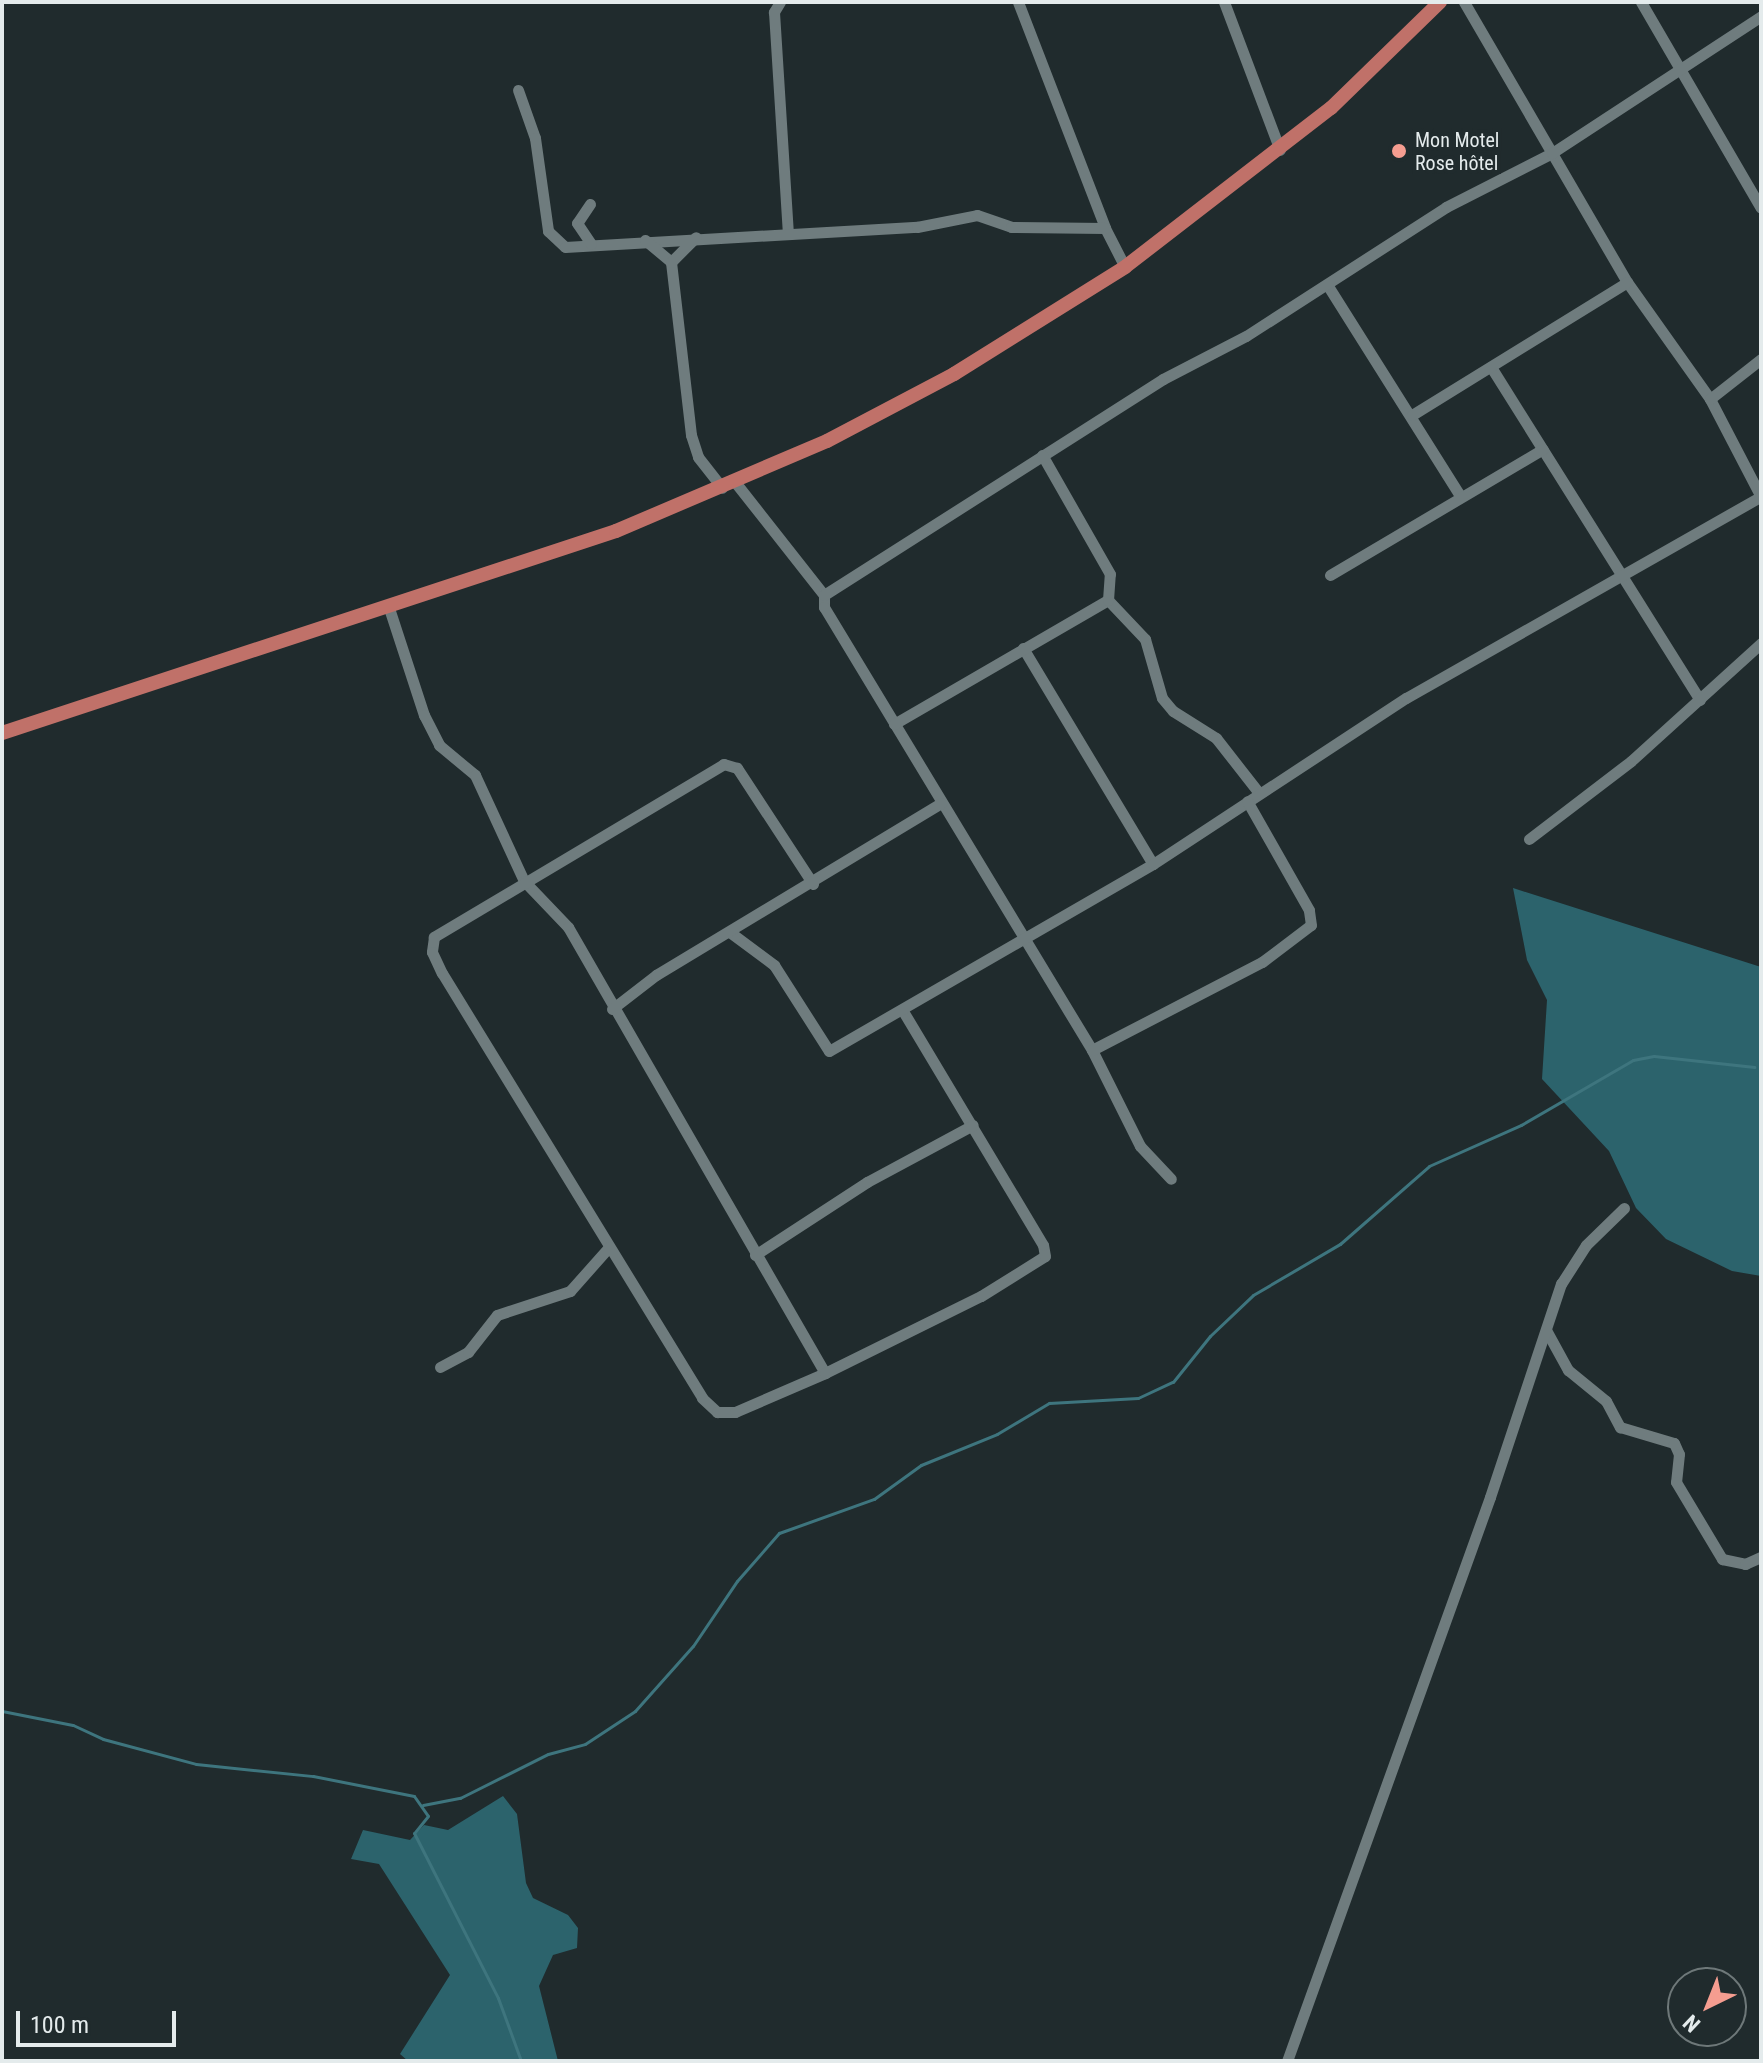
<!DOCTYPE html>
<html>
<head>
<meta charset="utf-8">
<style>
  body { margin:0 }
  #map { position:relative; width:1763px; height:2063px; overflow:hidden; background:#202b2d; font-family:"Roboto Condensed",sans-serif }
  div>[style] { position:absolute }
  .forest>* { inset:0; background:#2c636c }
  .stream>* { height:3px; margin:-1.5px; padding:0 1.5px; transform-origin:1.5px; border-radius:1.5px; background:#3e757e }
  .minor>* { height:11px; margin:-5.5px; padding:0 5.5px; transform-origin:5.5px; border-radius:5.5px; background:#6f7c7e }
  .major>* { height:14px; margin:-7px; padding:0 7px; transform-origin:7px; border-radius:7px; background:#c07169 }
  .dots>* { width:22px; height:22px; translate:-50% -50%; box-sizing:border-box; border:4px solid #202b2d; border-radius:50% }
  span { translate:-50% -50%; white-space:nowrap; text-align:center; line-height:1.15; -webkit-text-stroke:8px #202b2d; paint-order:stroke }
  .poi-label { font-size:20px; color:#e4ebec }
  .left { translate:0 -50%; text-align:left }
  .frame { position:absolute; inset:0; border:4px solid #e4ebec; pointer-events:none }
  .north { position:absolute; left:1667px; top:1967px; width:80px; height:80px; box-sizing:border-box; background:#202b2d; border:2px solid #6e7879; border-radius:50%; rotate:223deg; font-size:22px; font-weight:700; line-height:32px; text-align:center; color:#e4ebec }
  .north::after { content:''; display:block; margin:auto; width:28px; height:36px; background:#f59d90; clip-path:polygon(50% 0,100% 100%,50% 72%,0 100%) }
  .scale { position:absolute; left:16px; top:2011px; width:160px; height:36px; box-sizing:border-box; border:4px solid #e4ebec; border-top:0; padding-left:10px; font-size:24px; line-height:28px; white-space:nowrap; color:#e4ebec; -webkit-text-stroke:6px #202b2d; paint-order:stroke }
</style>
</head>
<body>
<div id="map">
  <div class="forest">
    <i style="clip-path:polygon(1513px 888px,1761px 967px,1761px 1276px,1732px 1271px,1666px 1239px,1636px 1208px,1609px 1151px,1542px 1079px,1547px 1000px,1527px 960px)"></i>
    <i style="clip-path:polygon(503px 1796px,517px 1814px,526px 1883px,533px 1898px,568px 1915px,578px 1928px,577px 1948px,553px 1955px,539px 1986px,558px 2061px,408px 2061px,400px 2054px,450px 1975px,379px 1864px,351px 1859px,363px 1830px,410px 1840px,424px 1825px,448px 1830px)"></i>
  </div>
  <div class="stream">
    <i style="left:2px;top:1711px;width:72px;rotate:11.2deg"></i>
    <i style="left:73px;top:1725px;width:33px;rotate:25deg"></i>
    <i style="left:103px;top:1739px;width:96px;rotate:15deg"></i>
    <i style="left:196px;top:1764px;width:118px;rotate:5.9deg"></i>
    <i style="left:313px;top:1776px;width:103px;rotate:11.2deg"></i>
    <i style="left:414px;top:1796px;width:24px;rotate:55deg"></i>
    <i style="left:428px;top:1816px;width:22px;rotate:129deg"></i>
    <i style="left:414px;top:1833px;width:185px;rotate:63deg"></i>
    <i style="left:498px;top:1998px;width:67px;rotate:69.9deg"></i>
    <i style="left:423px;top:1805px;width:38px;rotate:-11deg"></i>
    <i style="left:460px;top:1798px;width:98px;rotate:-26.6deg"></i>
    <i style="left:548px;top:1754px;width:38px;rotate:-15deg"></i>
    <i style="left:585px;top:1744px;width:60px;rotate:-33.4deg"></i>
    <i style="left:635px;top:1711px;width:87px;rotate:-48.3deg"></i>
    <i style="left:693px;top:1646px;width:78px;rotate:-55.9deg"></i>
    <i style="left:737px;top:1581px;width:64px;rotate:-48.8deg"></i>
    <i style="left:779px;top:1533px;width:101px;rotate:-19.7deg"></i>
    <i style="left:874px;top:1499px;width:58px;rotate:-35.9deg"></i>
    <i style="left:921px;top:1465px;width:82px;rotate:-22.2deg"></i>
    <i style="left:997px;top:1434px;width:61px;rotate:-30.8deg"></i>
    <i style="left:1049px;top:1403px;width:89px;rotate:-3.2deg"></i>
    <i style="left:1138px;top:1398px;width:38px;rotate:-25deg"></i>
    <i style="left:1173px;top:1382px;width:59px;rotate:-51.2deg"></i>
    <i style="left:1210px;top:1336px;width:59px;rotate:-43.6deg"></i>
    <i style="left:1253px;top:1295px;width:101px;rotate:-30.4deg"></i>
    <i style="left:1340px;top:1244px;width:118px;rotate:-41.2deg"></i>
    <i style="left:1429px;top:1166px;width:101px;rotate:-24deg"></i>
    <i style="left:1521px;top:1125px;width:129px;rotate:-30.1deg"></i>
    <i style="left:1633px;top:1060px;width:21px;rotate:-11deg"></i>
    <i style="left:1654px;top:1056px;width:101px;rotate:6.3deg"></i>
  </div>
  <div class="minor">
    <i style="left:780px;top:2px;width:12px;rotate:121deg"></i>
    <i style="left:774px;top:12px;width:220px;rotate:86.4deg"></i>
    <i style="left:1018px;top:2px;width:242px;rotate:68.9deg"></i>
    <i style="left:1105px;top:228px;width:44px;rotate:62.9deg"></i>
    <i style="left:1224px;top:2px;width:158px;rotate:69.3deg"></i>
    <i style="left:1464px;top:2px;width:324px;rotate:59.8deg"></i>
    <i style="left:1627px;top:282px;width:143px;rotate:54.6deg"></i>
    <i style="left:1710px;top:399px;width:110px;rotate:62.5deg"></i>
    <i style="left:1641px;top:2px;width:238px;rotate:59.8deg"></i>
    <i style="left:518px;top:90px;width:51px;rotate:70.5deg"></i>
    <i style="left:535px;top:138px;width:94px;rotate:82deg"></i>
    <i style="left:548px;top:231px;width:23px;rotate:43deg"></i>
    <i style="left:565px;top:247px;width:353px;rotate:-3.3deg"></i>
    <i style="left:917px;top:227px;width:61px;rotate:-11.3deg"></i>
    <i style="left:977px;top:215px;width:36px;rotate:19deg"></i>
    <i style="left:1011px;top:227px;width:94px;rotate:0.6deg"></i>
    <i style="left:590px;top:204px;width:23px;rotate:124deg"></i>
    <i style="left:577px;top:223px;width:25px;rotate:56deg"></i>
    <i style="left:645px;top:240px;width:34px;rotate:40deg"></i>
    <i style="left:671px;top:262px;width:174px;rotate:83.4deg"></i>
    <i style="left:691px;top:435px;width:23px;rotate:72deg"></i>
    <i style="left:698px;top:457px;width:39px;rotate:52deg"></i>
    <i style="left:671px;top:262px;width:35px;rotate:-45deg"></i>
    <i style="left:1328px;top:286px;width:249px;rotate:57.8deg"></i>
    <i style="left:1491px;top:367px;width:393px;rotate:57.9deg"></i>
    <i style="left:1710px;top:399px;width:65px;rotate:-38.1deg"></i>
    <i style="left:1412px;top:415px;width:253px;rotate:-31.7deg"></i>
    <i style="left:735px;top:482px;width:144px;rotate:51.8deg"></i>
    <i style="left:824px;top:595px;width:12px;rotate:90deg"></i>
    <i style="left:824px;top:607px;width:518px;rotate:58.83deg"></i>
    <i style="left:1092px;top:1050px;width:107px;rotate:63.4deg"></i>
    <i style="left:1140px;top:1146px;width:45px;rotate:46.8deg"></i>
    <i style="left:1330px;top:575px;width:247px;rotate:-30.6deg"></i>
    <i style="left:824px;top:595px;width:402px;rotate:-32.5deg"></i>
    <i style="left:1163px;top:379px;width:93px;rotate:-27.4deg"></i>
    <i style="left:1246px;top:336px;width:238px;rotate:-32.8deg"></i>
    <i style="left:1446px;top:207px;width:119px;rotate:-27deg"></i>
    <i style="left:1552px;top:153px;width:250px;rotate:-33.2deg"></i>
    <i style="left:1108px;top:600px;width:54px;rotate:46.5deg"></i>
    <i style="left:1145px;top:639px;width:61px;rotate:73.9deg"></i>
    <i style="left:1162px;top:698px;width:17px;rotate:50deg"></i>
    <i style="left:1173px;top:711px;width:51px;rotate:32.1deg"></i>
    <i style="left:1216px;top:738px;width:70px;rotate:52deg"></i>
    <i style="left:388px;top:605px;width:116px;rotate:71.9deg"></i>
    <i style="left:424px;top:715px;width:34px;rotate:63deg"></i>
    <i style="left:439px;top:745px;width:47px;rotate:39.8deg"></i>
    <i style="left:475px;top:775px;width:117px;rotate:65.2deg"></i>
    <i style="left:524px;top:881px;width:64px;rotate:46.3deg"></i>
    <i style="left:568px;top:927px;width:515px;rotate:60.05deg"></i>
    <i style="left:1023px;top:648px;width:252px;rotate:59deg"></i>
    <i style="left:894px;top:724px;width:247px;rotate:-30.1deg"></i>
    <i style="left:1108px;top:600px;width:26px;rotate:-86deg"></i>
    <i style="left:1110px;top:574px;width:137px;rotate:-119.7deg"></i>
    <i style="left:1529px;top:839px;width:128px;rotate:-37.4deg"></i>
    <i style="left:1631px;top:761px;width:176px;rotate:-42.2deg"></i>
    <i style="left:813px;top:884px;width:139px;rotate:-123.2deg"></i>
    <i style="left:737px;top:768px;width:14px;rotate:-163deg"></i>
    <i style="left:724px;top:764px;width:338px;rotate:149.2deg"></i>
    <i style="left:434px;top:937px;width:15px;rotate:98deg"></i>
    <i style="left:432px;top:952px;width:23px;rotate:65deg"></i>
    <i style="left:442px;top:973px;width:498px;rotate:58.5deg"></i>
    <i style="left:702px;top:1398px;width:21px;rotate:43deg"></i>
    <i style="left:717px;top:1412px;width:18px"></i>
    <i style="left:735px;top:1412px;width:98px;rotate:-23.4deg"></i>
    <i style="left:825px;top:1373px;width:174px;rotate:-26.3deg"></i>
    <i style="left:981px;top:1296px;width:75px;rotate:-32deg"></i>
    <i style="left:1045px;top:1256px;width:11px;rotate:-100deg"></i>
    <i style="left:1043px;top:1245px;width:273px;rotate:-120.9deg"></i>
    <i style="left:731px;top:933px;width:54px;rotate:36.7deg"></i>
    <i style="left:774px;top:965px;width:102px;rotate:57.4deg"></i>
    <i style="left:829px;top:1051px;width:374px;rotate:-30deg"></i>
    <i style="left:1153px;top:864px;width:303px;rotate:-33.3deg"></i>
    <i style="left:1406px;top:698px;width:408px;rotate:-29.6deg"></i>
    <i style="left:612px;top:1009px;width:56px;rotate:-37.7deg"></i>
    <i style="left:656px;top:975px;width:333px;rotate:-31.1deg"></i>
    <i style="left:1092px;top:1050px;width:191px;rotate:-27.4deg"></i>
    <i style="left:1262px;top:962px;width:61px;rotate:-37.1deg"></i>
    <i style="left:1311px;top:925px;width:15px;rotate:-98deg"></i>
    <i style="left:1309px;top:910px;width:125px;rotate:-119.6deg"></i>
    <i style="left:755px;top:1255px;width:134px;rotate:-33.1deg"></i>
    <i style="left:867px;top:1182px;width:120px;rotate:-28.3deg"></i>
    <i style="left:1546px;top:1330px;width:46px;rotate:61.2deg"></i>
    <i style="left:1568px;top:1370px;width:49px;rotate:39.2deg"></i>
    <i style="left:1606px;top:1401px;width:30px;rotate:62deg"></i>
    <i style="left:1620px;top:1427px;width:56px;rotate:16.5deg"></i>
    <i style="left:1674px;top:1443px;width:12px;rotate:66deg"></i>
    <i style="left:1679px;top:1454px;width:28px;rotate:96deg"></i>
    <i style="left:1676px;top:1482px;width:90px;rotate:59.1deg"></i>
    <i style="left:1722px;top:1559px;width:24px;rotate:12deg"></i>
    <i style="left:1745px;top:1564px;width:17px;rotate:-24deg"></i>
    <i style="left:440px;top:1367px;width:32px;rotate:-28deg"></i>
    <i style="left:468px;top:1352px;width:47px;rotate:-51.9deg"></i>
    <i style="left:497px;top:1315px;width:77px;rotate:-18.2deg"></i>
    <i style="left:570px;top:1291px;width:59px;rotate:-48.4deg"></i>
    <i style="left:1287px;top:2061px;width:599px;rotate:-70.2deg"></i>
    <i style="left:1490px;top:1497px;width:225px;rotate:-71.6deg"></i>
    <i style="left:1561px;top:1284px;width:46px;rotate:-57.3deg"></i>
    <i style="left:1586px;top:1245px;width:53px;rotate:-44.2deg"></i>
  </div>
  <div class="major">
    <i style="left:2px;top:733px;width:646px;rotate:-18.21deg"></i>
    <i style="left:616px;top:531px;width:229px;rotate:-23.1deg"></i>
    <i style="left:827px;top:441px;width:144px;rotate:-27.8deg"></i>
    <i style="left:954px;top:374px;width:202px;rotate:-32deg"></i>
    <i style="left:1125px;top:267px;width:260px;rotate:-37.7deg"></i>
    <i style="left:1331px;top:108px;width:152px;rotate:-44.2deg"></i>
  </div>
  <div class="dots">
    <i style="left:1399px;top:151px;background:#f59d90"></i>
  </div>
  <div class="poi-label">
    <span class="left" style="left:1415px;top:152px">Mon Motel<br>Rose hôtel</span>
  </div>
  <div class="frame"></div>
  <div class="north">N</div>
  <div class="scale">100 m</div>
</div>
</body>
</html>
